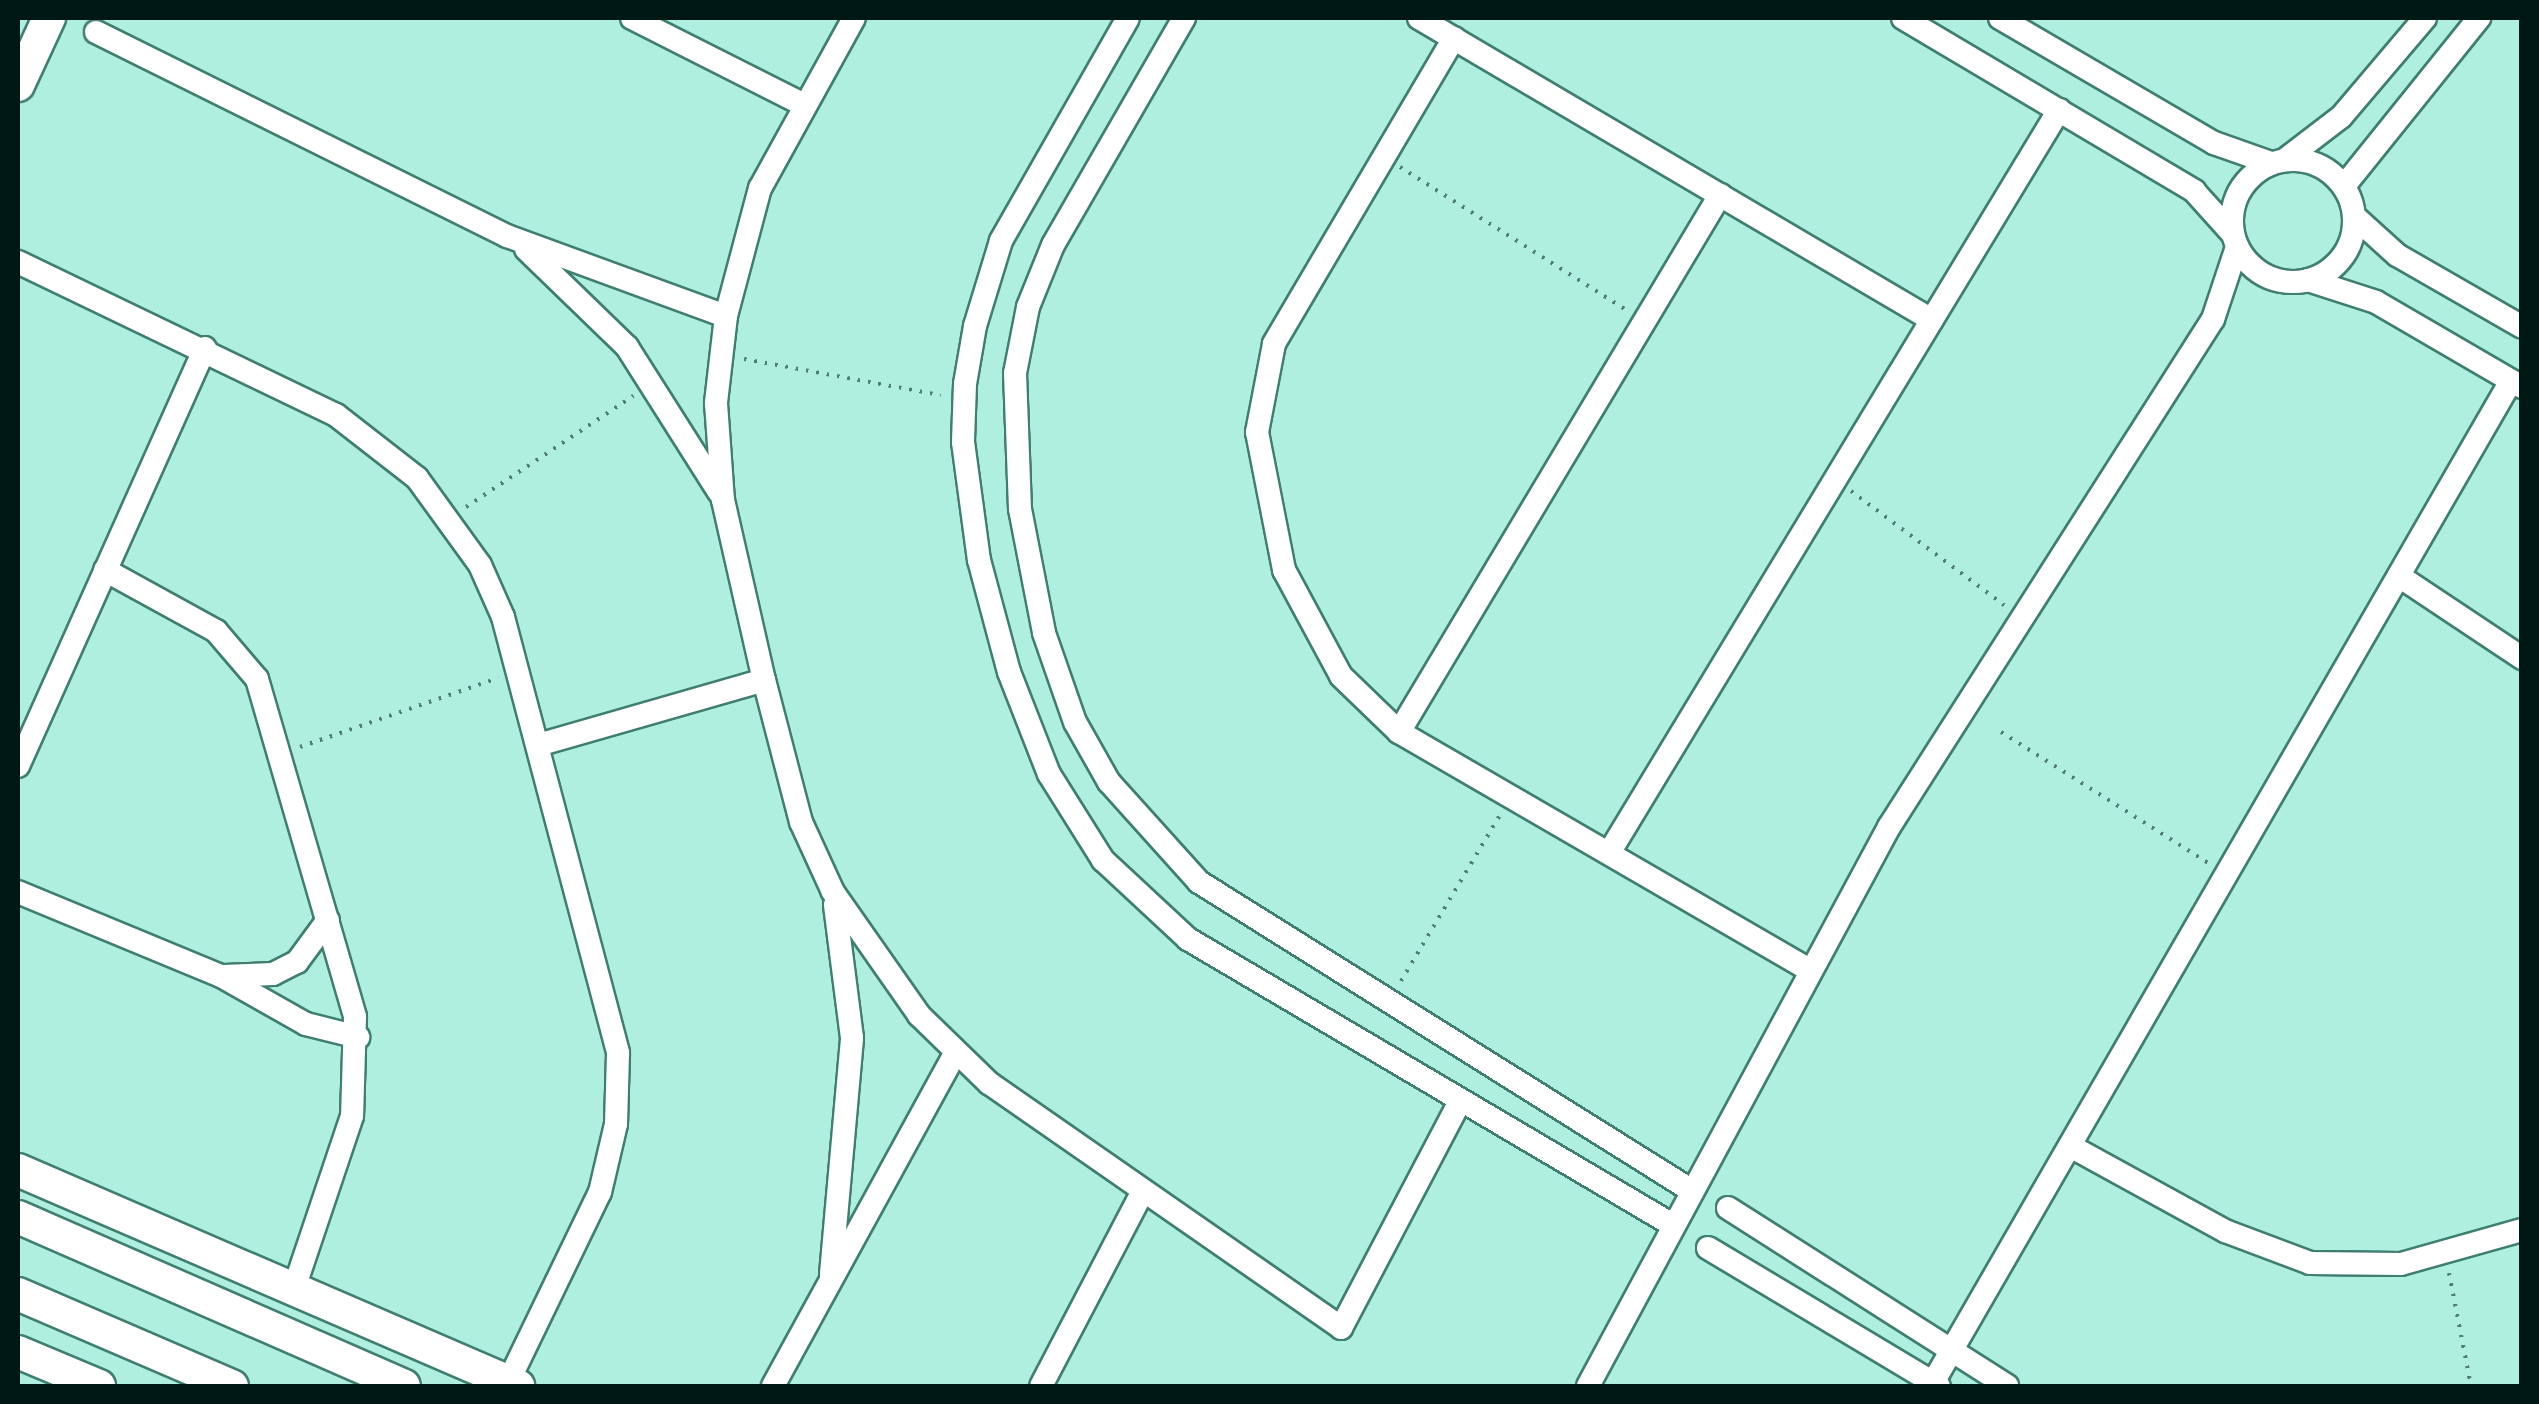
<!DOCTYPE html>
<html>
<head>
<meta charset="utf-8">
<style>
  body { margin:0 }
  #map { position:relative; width:2539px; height:1404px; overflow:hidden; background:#aeefdf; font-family:"Fira Sans",sans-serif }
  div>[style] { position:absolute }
  .path>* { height:4px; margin-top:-2px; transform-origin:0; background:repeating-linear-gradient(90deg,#527d73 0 2.5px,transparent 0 10.5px) }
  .roads { filter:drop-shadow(2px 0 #3f7e70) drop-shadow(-2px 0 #3f7e70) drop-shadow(0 2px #3f7e70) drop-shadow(0 -2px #3f7e70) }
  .street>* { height:22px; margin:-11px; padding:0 11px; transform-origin:11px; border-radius:11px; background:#fff }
  .street>.ring { margin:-11px; padding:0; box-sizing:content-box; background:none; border:22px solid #fff; border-radius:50% }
  .secondary>* { height:32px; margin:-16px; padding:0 16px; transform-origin:16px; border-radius:16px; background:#fff }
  span { translate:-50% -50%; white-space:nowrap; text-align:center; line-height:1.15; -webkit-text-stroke:8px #fff; paint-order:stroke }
  .frame { position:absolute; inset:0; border:20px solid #001813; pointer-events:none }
</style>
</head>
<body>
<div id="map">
  <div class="path">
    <i style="left:1400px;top:167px;width:271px;rotate:32.3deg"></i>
    <i style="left:744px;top:359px;width:200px;rotate:10.4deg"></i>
    <i style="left:1851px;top:491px;width:191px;rotate:36.7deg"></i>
    <i style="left:466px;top:507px;width:201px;rotate:-33.6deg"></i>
    <i style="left:2001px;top:732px;width:245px;rotate:32.3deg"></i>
    <i style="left:300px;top:747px;width:210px;rotate:-19.2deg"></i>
    <i style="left:1401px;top:981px;width:196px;rotate:-59.2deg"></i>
    <i style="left:2449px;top:1273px;width:115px;rotate:79deg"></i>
  </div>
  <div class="roads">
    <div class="street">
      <i style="left:632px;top:18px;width:191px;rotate:26.8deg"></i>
      <i style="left:854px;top:18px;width:194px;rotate:118.9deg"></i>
      <i style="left:760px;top:188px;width:132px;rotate:104.9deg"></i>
      <i style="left:726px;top:316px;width:88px;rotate:96.6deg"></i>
      <i style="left:716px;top:403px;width:97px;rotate:85.9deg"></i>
      <i style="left:723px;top:500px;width:185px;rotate:77.2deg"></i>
      <i style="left:764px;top:680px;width:147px;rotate:75.4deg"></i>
      <i style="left:801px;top:822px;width:77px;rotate:65.4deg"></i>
      <i style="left:833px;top:892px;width:150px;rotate:55deg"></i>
      <i style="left:919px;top:1015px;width:98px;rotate:44.2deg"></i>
      <i style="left:989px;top:1083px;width:429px;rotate:34.8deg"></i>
      <i style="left:1341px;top:1328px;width:256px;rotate:-62.3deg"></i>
      <i style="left:1128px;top:18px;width:257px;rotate:119.7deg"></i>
      <i style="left:1001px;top:241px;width:89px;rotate:107deg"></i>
      <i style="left:975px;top:326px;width:59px;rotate:99.8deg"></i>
      <i style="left:965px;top:384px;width:58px;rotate:92deg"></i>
      <i style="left:963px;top:442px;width:119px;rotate:82.3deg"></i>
      <i style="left:979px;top:560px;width:116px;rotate:75deg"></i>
      <i style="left:1009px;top:672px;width:110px;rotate:68.6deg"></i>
      <i style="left:1049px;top:774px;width:102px;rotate:57.9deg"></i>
      <i style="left:1103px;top:860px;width:116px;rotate:42.9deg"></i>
      <i style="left:1188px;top:939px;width:561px;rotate:30.54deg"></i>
      <i style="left:1184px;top:18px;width:262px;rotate:120deg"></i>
      <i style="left:1053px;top:245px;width:67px;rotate:112deg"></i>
      <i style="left:1028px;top:307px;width:67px;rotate:101.1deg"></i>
      <i style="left:1015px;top:373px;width:136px;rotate:87.9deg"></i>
      <i style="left:1020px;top:509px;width:126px;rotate:79deg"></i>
      <i style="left:1044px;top:633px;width:94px;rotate:70.8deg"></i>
      <i style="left:1075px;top:722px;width:69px;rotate:60.5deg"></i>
      <i style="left:1109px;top:782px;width:135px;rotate:48deg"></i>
      <i style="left:1199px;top:882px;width:578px;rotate:32.07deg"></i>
      <i style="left:1419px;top:18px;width:595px;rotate:30.49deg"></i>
      <i style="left:1903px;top:18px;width:339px;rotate:30.7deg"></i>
      <i style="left:2194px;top:191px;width:57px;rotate:47.9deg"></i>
      <i style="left:2000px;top:18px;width:248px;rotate:30.3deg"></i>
      <i style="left:2214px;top:143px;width:60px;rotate:19.3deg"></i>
      <i style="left:96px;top:32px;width:459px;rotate:26.4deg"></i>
      <i style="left:507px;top:236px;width:233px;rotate:20.1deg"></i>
      <i style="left:1454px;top:38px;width:355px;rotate:120.5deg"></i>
      <i style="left:1274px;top:344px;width:90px;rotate:100.9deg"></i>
      <i style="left:1257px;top:432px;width:141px;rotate:78.9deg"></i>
      <i style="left:1284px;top:570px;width:120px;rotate:61.7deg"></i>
      <i style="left:1341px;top:676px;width:81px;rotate:44deg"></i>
      <i style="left:1399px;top:732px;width:473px;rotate:30.1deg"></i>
      <i style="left:2286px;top:159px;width:69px;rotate:-37.4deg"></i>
      <i style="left:2341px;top:117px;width:130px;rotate:-49.7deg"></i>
      <i class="ring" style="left:2232px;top:160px;width:100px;height:100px"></i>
      <i style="left:2344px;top:186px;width:216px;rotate:-51.2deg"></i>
      <i style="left:2355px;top:217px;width:57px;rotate:42.1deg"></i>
      <i style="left:2397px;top:255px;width:144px;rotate:29.9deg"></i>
      <i style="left:526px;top:249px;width:141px;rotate:44.1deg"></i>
      <i style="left:627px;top:347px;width:172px;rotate:57.6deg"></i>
      <i style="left:18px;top:262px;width:353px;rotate:25.7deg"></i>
      <i style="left:336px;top:415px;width:103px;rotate:37.9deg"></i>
      <i style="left:417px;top:478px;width:107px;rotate:54.1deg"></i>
      <i style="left:480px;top:565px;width:57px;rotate:66.1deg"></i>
      <i style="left:503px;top:617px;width:451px;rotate:75.2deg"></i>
      <i style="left:618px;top:1053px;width:71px;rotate:91.6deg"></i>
      <i style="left:616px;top:1124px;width:70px;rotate:103.2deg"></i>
      <i style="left:600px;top:1192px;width:211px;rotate:115.8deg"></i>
      <i style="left:2308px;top:280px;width:71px;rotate:17.9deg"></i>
      <i style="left:2376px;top:302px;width:169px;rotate:30.2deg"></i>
      <i style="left:105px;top:570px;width:127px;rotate:28.8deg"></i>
      <i style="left:216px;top:631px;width:63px;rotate:49.5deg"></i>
      <i style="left:257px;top:679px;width:352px;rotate:73.8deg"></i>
      <i style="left:355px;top:1017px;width:99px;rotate:91.7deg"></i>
      <i style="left:352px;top:1116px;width:178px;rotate:108.6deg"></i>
      <i style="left:2399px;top:576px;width:148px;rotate:33.7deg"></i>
      <i style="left:1399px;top:732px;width:626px;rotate:-59.13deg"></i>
      <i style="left:538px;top:745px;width:235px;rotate:-16deg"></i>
      <i style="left:18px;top:766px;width:458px;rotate:-65.9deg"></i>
      <i style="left:1609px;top:853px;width:869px;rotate:-58.8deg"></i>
      <i style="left:18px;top:892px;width:220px;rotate:22.5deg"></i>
      <i style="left:221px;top:976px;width:98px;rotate:29.5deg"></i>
      <i style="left:306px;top:1024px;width:54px;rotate:14deg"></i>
      <i style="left:224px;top:976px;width:49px;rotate:-2.3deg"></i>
      <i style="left:273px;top:974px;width:27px;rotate:-27deg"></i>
      <i style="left:297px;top:962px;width:52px;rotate:-53.6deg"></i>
      <i style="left:2070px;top:1146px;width:177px;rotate:28.7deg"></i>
      <i style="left:2225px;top:1231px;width:91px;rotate:20.6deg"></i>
      <i style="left:2310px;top:1263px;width:91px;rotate:0.6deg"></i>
      <i style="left:2401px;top:1264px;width:126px;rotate:-15.7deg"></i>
      <i style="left:1728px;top:1208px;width:331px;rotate:32.5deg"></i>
      <i style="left:1708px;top:1248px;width:269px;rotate:30.9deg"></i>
      <i style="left:831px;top:1274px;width:237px;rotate:-84.9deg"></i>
      <i style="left:852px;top:1038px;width:134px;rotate:-97.3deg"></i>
      <i style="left:773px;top:1386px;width:379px;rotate:-61.3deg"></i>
      <i style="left:1041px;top:1386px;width:218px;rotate:-62.4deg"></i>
      <i style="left:1588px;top:1386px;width:635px;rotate:-61.7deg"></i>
      <i style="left:1889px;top:827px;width:603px;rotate:-57.47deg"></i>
      <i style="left:2213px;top:319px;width:76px;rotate:-71.6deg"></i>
      <i style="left:1931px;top:1386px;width:1160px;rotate:-60.01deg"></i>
    </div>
    <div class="secondary">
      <i style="left:18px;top:85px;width:74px;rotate:-65.2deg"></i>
      <i style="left:18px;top:1170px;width:545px;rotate:23.36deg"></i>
      <i style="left:18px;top:1217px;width:421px;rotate:23.6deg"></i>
      <i style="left:18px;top:1294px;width:233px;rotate:23.3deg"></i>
      <i style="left:18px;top:1352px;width:88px;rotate:22.8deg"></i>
    </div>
  </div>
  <div class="frame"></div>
</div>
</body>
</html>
